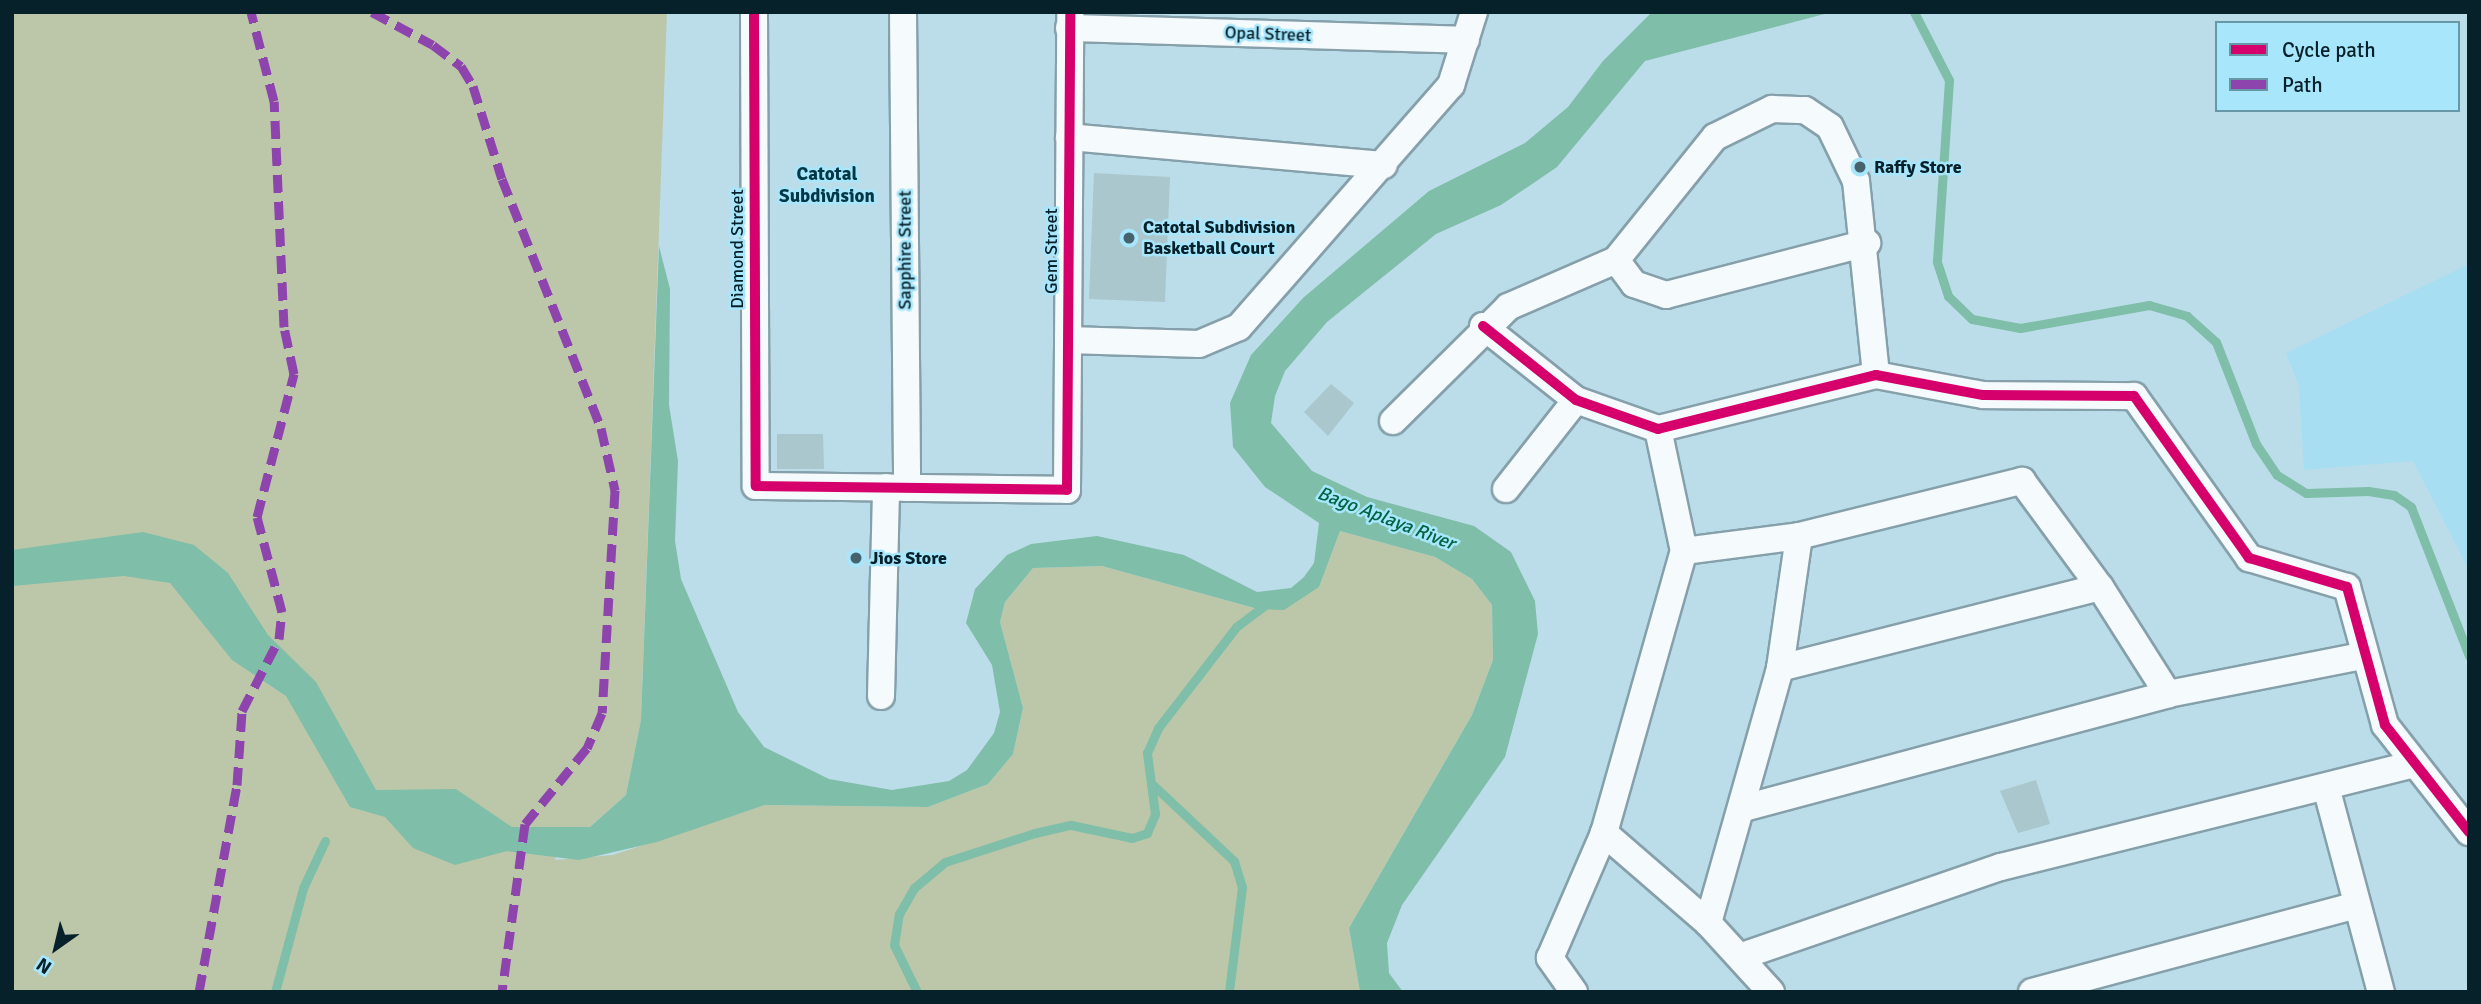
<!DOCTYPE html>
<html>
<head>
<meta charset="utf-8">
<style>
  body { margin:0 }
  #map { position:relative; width:2481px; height:1004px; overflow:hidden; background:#bbdde9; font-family:Signika,sans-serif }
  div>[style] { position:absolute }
  .built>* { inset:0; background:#a7def1 }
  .green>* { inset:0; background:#bcc7aa }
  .water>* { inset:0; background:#7fbea8 }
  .stream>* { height:9px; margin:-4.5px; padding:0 4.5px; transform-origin:4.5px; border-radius:4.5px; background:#7fbea8 }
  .building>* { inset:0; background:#aac7cd }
  .roads { filter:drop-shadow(2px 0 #85a0aa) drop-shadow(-2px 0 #85a0aa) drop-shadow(0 2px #85a0aa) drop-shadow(0 -2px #85a0aa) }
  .street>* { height:26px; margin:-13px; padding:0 13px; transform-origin:13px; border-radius:13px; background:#f5fafc }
  .quiet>* { height:9px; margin-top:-4.5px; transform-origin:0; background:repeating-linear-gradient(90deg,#8e44ad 0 18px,transparent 0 27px) }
  .cycleway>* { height:10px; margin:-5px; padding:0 5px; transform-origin:5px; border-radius:5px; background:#d6006c }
  .dots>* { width:19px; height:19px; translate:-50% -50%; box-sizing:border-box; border:4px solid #a8e6fc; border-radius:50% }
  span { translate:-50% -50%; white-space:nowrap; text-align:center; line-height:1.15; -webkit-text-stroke:5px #a8e6fc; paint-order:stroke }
  .street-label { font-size:18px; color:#07212a }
  .poi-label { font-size:18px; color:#07212a; font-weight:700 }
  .left { translate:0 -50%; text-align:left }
  .neighbourhood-label { font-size:19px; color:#023745; font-weight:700 }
  .water-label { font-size:19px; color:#016544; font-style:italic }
  .frame { position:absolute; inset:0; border:14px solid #07212a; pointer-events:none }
  .legend { position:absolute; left:2215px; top:21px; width:245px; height:91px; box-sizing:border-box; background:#a8e6fc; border:2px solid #6897a8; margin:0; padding:9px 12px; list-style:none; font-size:21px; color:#07212a }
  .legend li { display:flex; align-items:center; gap:14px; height:35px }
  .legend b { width:35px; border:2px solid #6897a8 }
  .north { position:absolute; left:21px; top:913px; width:70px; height:70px; -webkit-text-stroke:5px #a8e6fc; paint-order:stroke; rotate:214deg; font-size:19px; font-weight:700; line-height:28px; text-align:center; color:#07212a }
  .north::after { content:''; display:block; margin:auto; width:24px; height:32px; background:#07212a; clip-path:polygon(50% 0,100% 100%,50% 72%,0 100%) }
</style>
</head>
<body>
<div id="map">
  <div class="built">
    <i style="clip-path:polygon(2469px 264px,2469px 570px,2413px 461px,2304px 470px,2299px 386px,2286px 353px)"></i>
  </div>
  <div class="green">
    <i style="clip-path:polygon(12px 12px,667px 12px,641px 720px,626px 795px,590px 827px,565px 829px,555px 860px,613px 855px,765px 805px,928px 807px,988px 784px,1013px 754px,1023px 708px,1000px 622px,1005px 602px,1033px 568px,1102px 566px,1258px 609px,1319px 587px,1340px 531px,1435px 557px,1472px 579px,1492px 605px,1493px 660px,1472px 715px,1349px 928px,1360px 992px,12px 992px)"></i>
  </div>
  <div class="water">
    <i style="clip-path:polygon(1652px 12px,1832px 12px,1645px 61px,1557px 167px,1501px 205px,1436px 234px,1327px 322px,1285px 371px,1275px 396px,1271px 423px,1312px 471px,1367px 497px,1474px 526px,1511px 552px,1535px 601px,1538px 634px,1505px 757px,1402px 905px,1387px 943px,1389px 973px,1403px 992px,1360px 992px,1349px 928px,1472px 715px,1493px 660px,1492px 605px,1472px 579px,1435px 557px,1340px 531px,1319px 587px,1284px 610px,1258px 609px,1102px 566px,1033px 568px,1005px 602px,1000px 622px,1023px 708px,1013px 754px,988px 784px,928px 807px,765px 805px,657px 842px,579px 860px,507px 851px,455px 865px,413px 848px,385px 817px,350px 807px,286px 696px,232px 660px,170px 583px,124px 576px,12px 586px,12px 550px,143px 532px,194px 545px,228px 573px,268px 635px,316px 682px,376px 790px,456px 789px,512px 827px,590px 827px,626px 795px,641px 720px,659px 246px,670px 289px,669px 405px,678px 461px,675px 541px,681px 579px,738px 712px,764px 747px,829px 779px,892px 790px,949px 781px,967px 770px,994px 733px,1000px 712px,992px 665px,966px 623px,975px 589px,1007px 555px,1031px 544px,1097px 536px,1184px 555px,1257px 592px,1291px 588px,1304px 577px,1314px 563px,1319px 523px,1265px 487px,1233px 447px,1230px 403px,1251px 355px,1303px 298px,1429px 191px,1525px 143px,1568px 107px,1603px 61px)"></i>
  </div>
  <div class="stream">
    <i style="left:1914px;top:12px;width:76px;rotate:62.8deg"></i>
    <i style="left:1949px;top:80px;width:182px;rotate:93.8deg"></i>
    <i style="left:1937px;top:262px;width:36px;rotate:72deg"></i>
    <i style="left:1948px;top:296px;width:33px;rotate:44deg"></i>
    <i style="left:1972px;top:319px;width:49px;rotate:10.6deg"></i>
    <i style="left:2020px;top:328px;width:131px;rotate:-10.1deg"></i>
    <i style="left:2149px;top:305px;width:40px;rotate:16deg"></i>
    <i style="left:2187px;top:316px;width:39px;rotate:42deg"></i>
    <i style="left:2216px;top:342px;width:110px;rotate:68.6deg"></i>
    <i style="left:2256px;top:444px;width:37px;rotate:56deg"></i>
    <i style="left:2277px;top:475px;width:34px;rotate:32deg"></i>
    <i style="left:2306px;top:493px;width:62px;rotate:-1.8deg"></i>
    <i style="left:2368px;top:491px;width:26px;rotate:9deg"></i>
    <i style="left:2394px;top:495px;width:21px;rotate:35deg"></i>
    <i style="left:2411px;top:507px;width:160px;rotate:68.7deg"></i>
    <i style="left:1152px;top:784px;width:112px;rotate:43.2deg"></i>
    <i style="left:1234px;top:861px;width:27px;rotate:73deg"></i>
    <i style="left:1242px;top:887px;width:106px;rotate:97.1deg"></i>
    <i style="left:275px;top:992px;width:108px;rotate:-74.9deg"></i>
    <i style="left:303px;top:888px;width:52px;rotate:-64.9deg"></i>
    <i style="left:917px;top:992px;width:52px;rotate:-116.1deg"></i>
    <i style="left:894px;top:945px;width:31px;rotate:-81deg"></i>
    <i style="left:899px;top:914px;width:30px;rotate:-60deg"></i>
    <i style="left:914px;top:888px;width:40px;rotate:-40deg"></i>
    <i style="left:945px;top:862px;width:95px;rotate:-17.9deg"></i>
    <i style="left:1035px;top:833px;width:37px;rotate:-13deg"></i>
    <i style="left:1071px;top:825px;width:62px;rotate:12deg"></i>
    <i style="left:1132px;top:838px;width:16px;rotate:-18deg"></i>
    <i style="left:1147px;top:833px;width:21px;rotate:-67deg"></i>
    <i style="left:1155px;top:814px;width:62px;rotate:-97.5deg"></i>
    <i style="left:1147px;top:753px;width:27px;rotate:-66deg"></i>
    <i style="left:1158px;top:728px;width:128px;rotate:-52.3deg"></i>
    <i style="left:1236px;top:627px;width:40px;rotate:-37deg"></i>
  </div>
  <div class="building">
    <i style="clip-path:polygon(1094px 173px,1170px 177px,1165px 302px,1089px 299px)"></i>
    <i style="clip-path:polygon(1331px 384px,1354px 403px,1328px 436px,1304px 412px)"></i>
    <i style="clip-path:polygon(777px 434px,823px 434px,824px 469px,777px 469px)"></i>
    <i style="clip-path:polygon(2036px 780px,2050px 824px,2018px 833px,2000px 791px)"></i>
  </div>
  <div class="roads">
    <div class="street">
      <i style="left:754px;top:12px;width:474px;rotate:89.8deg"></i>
      <i style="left:756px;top:486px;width:311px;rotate:0.7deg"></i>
      <i style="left:1067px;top:490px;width:478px;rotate:-89.6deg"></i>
      <i style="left:903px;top:12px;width:476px;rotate:89.5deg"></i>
      <i style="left:1069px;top:28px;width:397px;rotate:1.7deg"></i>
      <i style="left:1069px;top:137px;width:316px;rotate:5.1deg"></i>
      <i style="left:1616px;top:260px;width:30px;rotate:53deg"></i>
      <i style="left:1634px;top:284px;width:34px;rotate:19deg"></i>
      <i style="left:1666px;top:295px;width:208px;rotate:-14.5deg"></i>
      <i style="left:1483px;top:326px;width:119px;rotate:38.5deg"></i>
      <i style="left:1576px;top:400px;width:87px;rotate:19.5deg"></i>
      <i style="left:1658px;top:429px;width:225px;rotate:-13.9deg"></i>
      <i style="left:1876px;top:375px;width:109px;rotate:10.6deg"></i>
      <i style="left:1983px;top:395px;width:151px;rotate:0.4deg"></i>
      <i style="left:2134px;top:396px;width:199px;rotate:54.6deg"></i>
      <i style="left:2249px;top:558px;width:102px;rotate:16.5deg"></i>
      <i style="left:2347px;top:587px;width:143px;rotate:74.6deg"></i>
      <i style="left:2385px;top:725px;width:136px;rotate:51.9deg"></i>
      <i style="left:1068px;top:340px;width:131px;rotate:1.7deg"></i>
      <i style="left:1199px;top:344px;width:43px;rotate:-23deg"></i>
      <i style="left:1239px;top:327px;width:322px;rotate:-48.8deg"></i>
      <i style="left:1451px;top:85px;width:77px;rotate:-72.5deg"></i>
      <i style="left:1393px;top:421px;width:162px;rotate:-44.7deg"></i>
      <i style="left:1508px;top:307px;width:118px;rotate:-23.5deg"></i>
      <i style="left:1616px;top:260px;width:158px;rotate:-51.2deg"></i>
      <i style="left:1715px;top:137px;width:64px;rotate:-26.2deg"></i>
      <i style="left:1772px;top:109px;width:33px;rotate:2deg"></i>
      <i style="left:1805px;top:110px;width:30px;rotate:34deg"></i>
      <i style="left:1830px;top:127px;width:60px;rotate:64.3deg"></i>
      <i style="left:1856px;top:181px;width:195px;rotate:84.1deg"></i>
      <i style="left:1658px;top:429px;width:125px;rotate:78deg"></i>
      <i style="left:1506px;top:489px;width:113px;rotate:-51.8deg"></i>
      <i style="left:1780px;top:668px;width:330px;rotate:-14.2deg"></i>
      <i style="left:881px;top:696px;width:209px;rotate:-88.6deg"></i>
      <i style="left:2326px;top:787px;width:212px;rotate:75deg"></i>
      <i style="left:1744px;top:808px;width:439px;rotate:-15deg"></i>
      <i style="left:2168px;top:694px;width:198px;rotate:-11.1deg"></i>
      <i style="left:1708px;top:923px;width:265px;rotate:-74.2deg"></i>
      <i style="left:1780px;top:668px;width:133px;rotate:-81.8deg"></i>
      <i style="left:1742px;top:956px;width:274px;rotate:-19deg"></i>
      <i style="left:2001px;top:867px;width:425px;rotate:-14deg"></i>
      <i style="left:1574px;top:992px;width:42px;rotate:-125.2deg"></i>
      <i style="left:1550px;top:958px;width:136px;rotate:-66.6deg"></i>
      <i style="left:1771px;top:992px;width:93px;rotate:-132.4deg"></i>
      <i style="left:1708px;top:923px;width:138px;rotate:-139.1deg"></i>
      <i style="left:1604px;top:833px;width:293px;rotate:-74.2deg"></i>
      <i style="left:1684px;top:551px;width:116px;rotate:-7.4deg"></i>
      <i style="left:1799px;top:536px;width:230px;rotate:-13.9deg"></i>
      <i style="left:2022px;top:481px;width:132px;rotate:53.7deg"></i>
      <i style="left:2100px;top:587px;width:127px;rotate:57.6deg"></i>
      <i style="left:2032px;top:992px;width:333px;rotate:-15deg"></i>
    </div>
  </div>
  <div class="quiet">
    <i style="left:372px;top:12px;width:69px;rotate:28.4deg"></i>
    <i style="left:433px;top:45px;width:35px;rotate:37deg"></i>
    <i style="left:461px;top:66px;width:23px;rotate:59deg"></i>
    <i style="left:473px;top:86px;width:97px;rotate:72.7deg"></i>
    <i style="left:502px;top:179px;width:268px;rotate:68.3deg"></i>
    <i style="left:601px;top:428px;width:64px;rotate:77.3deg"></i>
    <i style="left:615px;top:490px;width:223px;rotate:93.3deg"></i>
    <i style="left:602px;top:713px;width:38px;rotate:113deg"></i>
    <i style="left:587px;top:748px;width:98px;rotate:129.2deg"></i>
    <i style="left:525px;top:824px;width:170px;rotate:97.8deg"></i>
    <i style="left:199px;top:992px;width:210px;rotate:-79.6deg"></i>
    <i style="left:237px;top:785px;width:74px;rotate:-86.1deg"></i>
    <i style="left:242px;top:711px;width:81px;rotate:-62.8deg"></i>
    <i style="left:279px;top:639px;width:27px;rotate:-84deg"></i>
    <i style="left:282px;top:612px;width:98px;rotate:-104.7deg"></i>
    <i style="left:257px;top:517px;width:148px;rotate:-75.5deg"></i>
    <i style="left:294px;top:374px;width:48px;rotate:-102deg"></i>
    <i style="left:284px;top:327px;width:226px;rotate:-92.5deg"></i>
    <i style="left:274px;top:101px;width:92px;rotate:-104.5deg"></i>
  </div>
  <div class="cycleway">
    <i style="left:754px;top:12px;width:474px;rotate:89.8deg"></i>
    <i style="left:756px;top:486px;width:311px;rotate:0.7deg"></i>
    <i style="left:1067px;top:490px;width:478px;rotate:-89.6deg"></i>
    <i style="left:1483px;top:326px;width:119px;rotate:38.5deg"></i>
    <i style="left:1576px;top:400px;width:87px;rotate:19.5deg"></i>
    <i style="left:1658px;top:429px;width:225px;rotate:-13.9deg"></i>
    <i style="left:1876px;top:375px;width:109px;rotate:10.6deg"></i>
    <i style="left:1983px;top:395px;width:151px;rotate:0.4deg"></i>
    <i style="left:2134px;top:396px;width:199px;rotate:54.6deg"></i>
    <i style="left:2249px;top:558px;width:102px;rotate:16.5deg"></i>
    <i style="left:2347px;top:587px;width:143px;rotate:74.6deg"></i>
    <i style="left:2385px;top:725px;width:136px;rotate:51.9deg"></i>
  </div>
  <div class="dots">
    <i style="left:1860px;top:167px;background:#46636d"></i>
    <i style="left:1129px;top:238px;background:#46636d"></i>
    <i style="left:856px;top:558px;background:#46636d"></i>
  </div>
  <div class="street-label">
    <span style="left:1268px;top:34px;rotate:2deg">Opal Street</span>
    <span style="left:737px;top:249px;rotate:-90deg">Diamond Street</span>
    <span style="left:905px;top:250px;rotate:-90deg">Sapphire Street</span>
    <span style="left:1051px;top:251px;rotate:-90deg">Gem Street</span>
  </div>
  <div class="poi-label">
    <span class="left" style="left:1874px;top:167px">Raffy Store</span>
    <span class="left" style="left:1143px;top:238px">Catotal Subdivision<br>Basketball Court</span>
    <span class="left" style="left:870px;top:558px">Jios Store</span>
  </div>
  <div class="neighbourhood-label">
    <span style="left:827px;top:186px">Catotal<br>Subdivision</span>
  </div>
  <div class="water-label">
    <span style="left:1386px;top:519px;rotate:21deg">Bago Aplaya River</span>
  </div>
  <div class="frame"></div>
  <ul class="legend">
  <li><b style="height:9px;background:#d6006c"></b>Cycle path</li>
  <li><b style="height:9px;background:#8e44ad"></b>Path</li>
  </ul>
  <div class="north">N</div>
</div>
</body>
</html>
